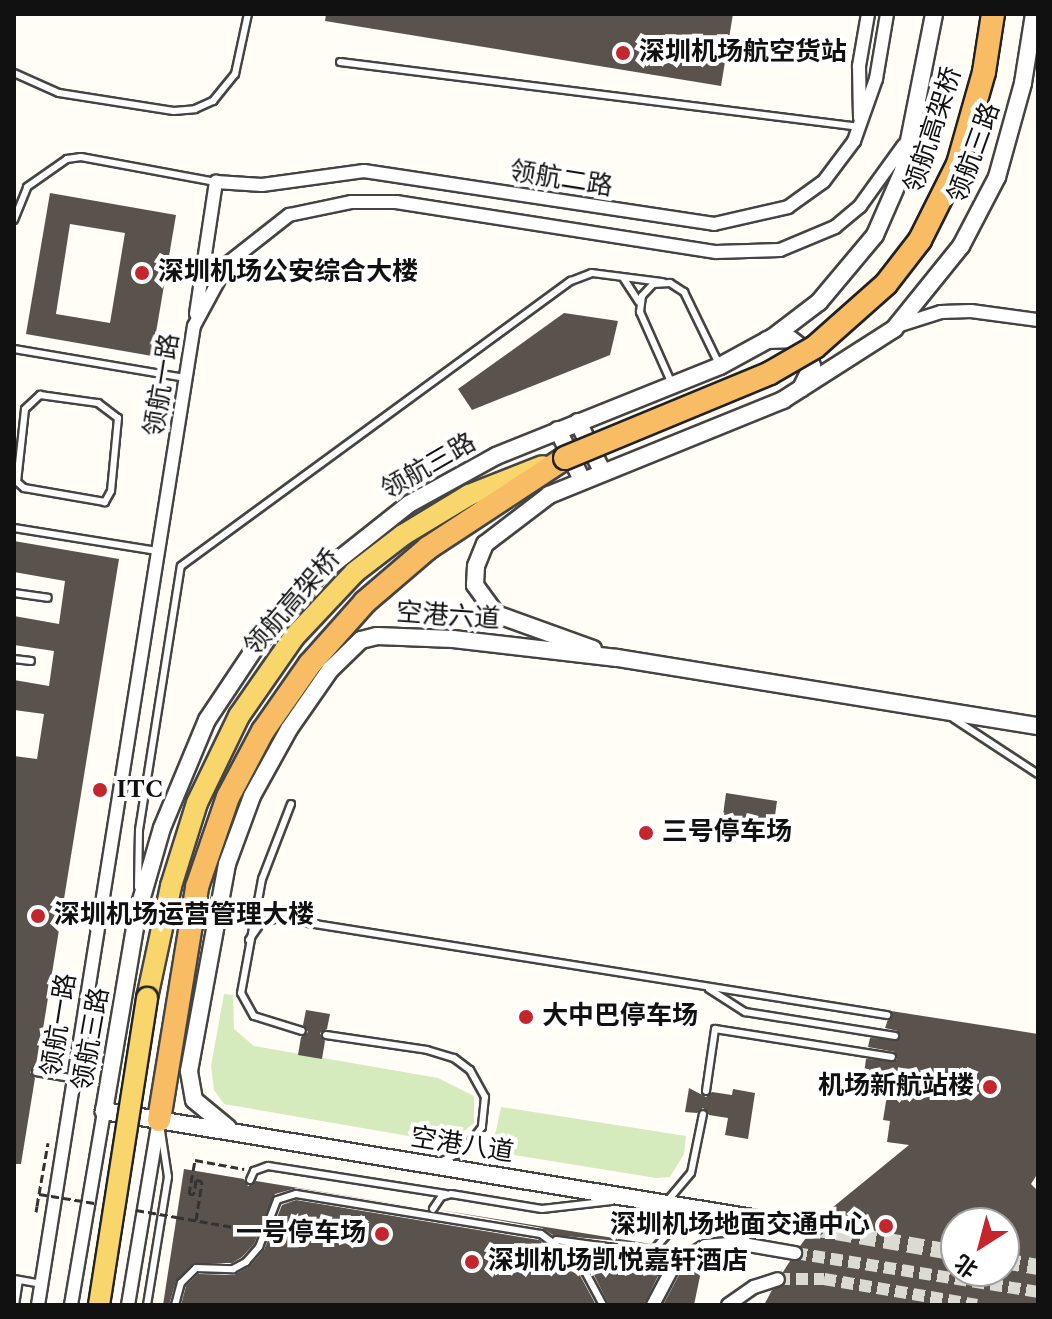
<!DOCTYPE html>
<html>
<head>
<meta charset="utf-8">
<style>
  body { margin:0 }
  #map { position:relative; width:1052px; height:1319px; overflow:hidden; background:#fffdf5; font-family:Spectral,"Noto Sans SC",serif }
  div>[style] { position:absolute }
  .green>* { inset:0; background:#d5ebbd }
  .building>* { inset:0; background:#5a524d }
  .minor-tunnel>* { height:12px; margin-top:-6px; transform-origin:0; background:repeating-linear-gradient(90deg,#dbdad3 0 12px,transparent 0 18px) }
  .tertiary-tunnel>* { height:16px; margin-top:-8px; transform-origin:0; background:repeating-linear-gradient(90deg,#dbdad3 0 16px,transparent 0 24px) }
  .path>* { height:3px; margin-top:-1.5px; transform-origin:0; background:repeating-linear-gradient(90deg,#333 0 8px,transparent 0 12px) }
  .roads { filter:drop-shadow(2px 0 #444) drop-shadow(-2px 0 #444) drop-shadow(0 2px #444) drop-shadow(0 -2px #444) }
  .service>* { height:6px; margin:-3px; padding:0 3px; transform-origin:3px; border-radius:3px; background:#fff }
  .minor>* { height:12px; margin:-6px; padding:0 6px; transform-origin:6px; border-radius:6px; background:#fff }
  .tertiary>* { height:16px; margin:-8px; padding:0 8px; transform-origin:8px; border-radius:8px; background:#fff }
  .primary>* { height:20px; margin:-10px; padding:0 10px; transform-origin:10px; border-radius:10px; background:#f9d66b }
  .trunk>* { height:22px; margin:-11px; padding:0 11px; transform-origin:11px; border-radius:11px; background:#f7bc64 }
  .path-bridge>* { height:3px; margin-top:-1.5px; transform-origin:0; background:repeating-linear-gradient(90deg,#333 0 8px,transparent 0 12px) }
  .bridges { filter:drop-shadow(2px 0 #222) drop-shadow(-2px 0 #222) drop-shadow(0 2px #222) drop-shadow(0 -2px #222) }
  .primary-bridge>* { height:20px; margin:-10px; padding:0 10px; transform-origin:10px; border-radius:10px; background:#f9d66b }
  .trunk-bridge>* { height:22px; margin:-11px; padding:0 11px; transform-origin:11px; border-radius:11px; background:#f7bc64 }
  .dots>* { width:22px; height:22px; translate:-50% -50%; box-sizing:border-box; border:4px solid #fff; border-radius:50% }
  span { translate:-50% -50%; white-space:nowrap; text-align:center; line-height:1.15; -webkit-text-stroke:8px #fff; paint-order:stroke }
  .poi-label { font-size:26px; color:#111; font-weight:700 }
  .left { translate:0 -50%; text-align:left }
  .right { translate:-100% -50%; text-align:right }
  .street-label { font-size:26px; color:#111 }
  .frame { position:absolute; inset:0; border:16px solid #111; pointer-events:none }
  .north { position:absolute; left:940px; top:1207px; width:80px; height:80px; box-sizing:border-box; background:#fff; border:2px solid #a0a0a0; border-radius:50%; rotate:216deg; font-size:22px; font-weight:700; line-height:32px; text-align:center; color:#111 }
  .north::after { content:''; display:block; margin:auto; width:28px; height:36px; background:#c4262e; clip-path:polygon(50% 0,100% 100%,50% 72%,0 100%) }
</style>
</head>
<body>
<div id="map">
  <div class="green">
    <i style="clip-path:polygon(224px 994px,233px 995px,234px 1029px,254px 1046px,438px 1078px,474px 1096px,474px 1123px,449px 1143px,224px 1104px,214px 1090px,211px 1066px)"></i>
    <i style="clip-path:polygon(501px 1107px,686px 1136px,684px 1154px,670px 1177px,656px 1178px,483px 1150px,496px 1131px)"></i>
  </div>
  <div class="building">
    <i style="clip-path:polygon(326px 14px,733px 14px,721px 86px,325px 21px)"></i>
    <i style="clip-path:polygon(evenodd,50px 193px,176px 215px,152px 356px,26px 334px,50px 193px,70px 224px,125px 233px,110px 323px,56px 314px,70px 224px)"></i>
    <i style="clip-path:polygon(564px 313px,618px 321px,610px 355px,472px 410px,458px 389px)"></i>
    <i style="clip-path:polygon(14px 541px,119px 559px,37px 1066px,30px 1072px,35px 1078px,21px 1164px,14px 1164px,14px 756px,37px 759px,44px 714px,14px 710px,14px 680px,49px 686px,54px 651px,14px 645px,14px 616px,59px 624px,65px 581px,14px 572px)"></i>
    <i style="clip-path:polygon(726px 793px,777px 801px,774px 823px,723px 815px)"></i>
    <i style="clip-path:polygon(306px 1010px,330px 1014px,327px 1029px,320px 1033px,325px 1041px,322px 1059px,298px 1055px,301px 1037px,308px 1032px,303px 1025px)"></i>
    <i style="clip-path:polygon(evenodd,891px 1011px,1038px 1034px,1038px 1173px,1031px 1184px,1038px 1191px,1038px 1305px,764px 1305px,772px 1290px,785px 1284px,783px 1272px,790px 1261px,802px 1258px,800px 1246px,806px 1238px,822px 1234px,820px 1220px,827px 1212px,909px 1145px,887px 1142px,890px 1121px,883px 1120px,890px 1077px,864px 1073px,866px 1059px,897px 1060px,895px 1052px,868px 1047px,870px 1038px,900px 1039px,898px 1031px,885px 1028px,891px 1011px,956px 1223px,1004px 1223px,1004px 1271px,956px 1271px,956px 1223px)"></i>
    <i style="clip-path:polygon(689px 1088px,706px 1097px,712px 1092px,732px 1095px,733px 1089px,755px 1093px,748px 1139px,725px 1135px,728px 1118px,709px 1115px,703px 1108px,697px 1113px,685px 1112px)"></i>
    <i style="clip-path:polygon(184px 1169px,244px 1179px,248px 1186px,256px 1181px,427px 1209px,297px 1188px,275px 1194px,254px 1244px,242px 1257px,232px 1263px,193px 1263px,176px 1281px,169px 1305px,163px 1305px)"></i>
    <i style="clip-path:polygon(296px 1200px,539px 1240px,576px 1268px,596px 1305px,181px 1305px,186px 1286px,198px 1274px,234px 1275px,250px 1266px,264px 1250px,282px 1205px)"></i>
    <i style="clip-path:polygon(440px 1210px,651px 1244px,553px 1235px,542px 1228px)"></i>
    <i style="clip-path:polygon(665px 1246px,684px 1249px,664px 1265px,570px 1248px,651px 1259px)"></i>
    <i style="clip-path:polygon(704px 1257px,694px 1305px,663px 1305px,680px 1273px)"></i>
    <i style="clip-path:polygon(589px 1265px,658px 1276px,644px 1305px,609px 1305px)"></i>
  </div>
  <div class="minor-tunnel">
    <i style="left:795px;top:1253px;width:246px;rotate:9.1deg"></i>
    <i style="left:778px;top:1279px;width:46px"></i>
    <i style="left:824px;top:1279px;width:155px;rotate:9.6deg"></i>
  </div>
  <div class="tertiary-tunnel">
    <i style="left:813px;top:1228px;width:145px;rotate:9.9deg"></i>
    <i style="left:1004px;top:1261px;width:35px;rotate:10deg"></i>
  </div>
  <div class="path">
    <i style="left:39px;top:1194px;width:52px;rotate:-80deg"></i>
    <i style="left:36px;top:1212px;width:6px;rotate:-81deg"></i>
    <i style="left:176px;top:1217px;width:81px;rotate:9.9deg"></i>
    <i style="left:196px;top:1220px;width:39px;rotate:-81deg"></i>
    <i style="left:202px;top:1181px;width:6px;rotate:-171deg"></i>
    <i style="left:196px;top:1180px;width:14px;rotate:98deg"></i>
    <i style="left:194px;top:1194px;width:5px;rotate:180deg"></i>
    <i style="left:189px;top:1194px;width:35px;rotate:-80deg"></i>
    <i style="left:195px;top:1160px;width:50px;rotate:10.4deg"></i>
  </div>
  <div class="roads">
    <div class="service">
      <i style="left:340px;top:62px;width:524px;rotate:7.13deg"></i>
      <i style="left:14px;top:73px;width:49px;rotate:24deg"></i>
      <i style="left:59px;top:93px;width:116px;rotate:8.9deg"></i>
      <i style="left:174px;top:111px;width:21px;rotate:-5deg"></i>
      <i style="left:195px;top:109px;width:20px;rotate:-24deg"></i>
      <i style="left:213px;top:101px;width:35px;rotate:-51deg"></i>
      <i style="left:235px;top:74px;width:61px;rotate:-77.8deg"></i>
      <i style="left:14px;top:220px;width:35px;rotate:-68deg"></i>
      <i style="left:27px;top:187px;width:49px;rotate:-35deg"></i>
      <i style="left:67px;top:159px;width:14px;rotate:-8deg"></i>
      <i style="left:81px;top:157px;width:137px;rotate:10.5deg"></i>
      <i style="left:624px;top:279px;width:27px;rotate:57deg"></i>
      <i style="left:14px;top:349px;width:173px;rotate:9.6deg"></i>
      <i style="left:672px;top:384px;width:79px;rotate:-114deg"></i>
      <i style="left:640px;top:312px;width:16px;rotate:-83deg"></i>
      <i style="left:642px;top:296px;width:16px;rotate:-47deg"></i>
      <i style="left:653px;top:284px;width:17px;rotate:-3deg"></i>
      <i style="left:670px;top:283px;width:17px;rotate:33deg"></i>
      <i style="left:684px;top:292px;width:82px;rotate:64.1deg"></i>
      <i style="left:40px;top:395px;width:59px;rotate:7.9deg"></i>
      <i style="left:98px;top:403px;width:25px;rotate:37deg"></i>
      <i style="left:118px;top:418px;width:73px;rotate:95.5deg"></i>
      <i style="left:111px;top:491px;width:13px;rotate:119deg"></i>
      <i style="left:105px;top:502px;width:82px;rotate:-170.2deg"></i>
      <i style="left:24px;top:488px;width:9px;rotate:-139deg"></i>
      <i style="left:17px;top:482px;width:73px;rotate:-83.7deg"></i>
      <i style="left:25px;top:409px;width:21px;rotate:-43deg"></i>
      <i style="left:14px;top:528px;width:145px;rotate:9.1deg"></i>
      <i style="left:14px;top:593px;width:34px;rotate:8deg"></i>
      <i style="left:14px;top:659px;width:17px;rotate:7deg"></i>
      <i style="left:954px;top:719px;width:100px;rotate:33.2deg"></i>
      <i style="left:291px;top:804px;width:80px;rotate:111.1deg"></i>
      <i style="left:262px;top:879px;width:116px;rotate:100.4deg"></i>
      <i style="left:241px;top:993px;width:26px;rotate:61deg"></i>
      <i style="left:254px;top:1016px;width:50px;rotate:17.4deg"></i>
      <i style="left:138px;top:887px;width:57px;rotate:-89deg"></i>
      <i style="left:139px;top:830px;width:267px;rotate:-81deg"></i>
      <i style="left:181px;top:566px;width:483px;rotate:-36.2deg"></i>
      <i style="left:571px;top:281px;width:22px;rotate:-21deg"></i>
      <i style="left:592px;top:273px;width:71px;rotate:7.3deg"></i>
      <i style="left:249px;top:940px;width:21px;rotate:-55deg"></i>
      <i style="left:261px;top:923px;width:17px;rotate:-17deg"></i>
      <i style="left:277px;top:918px;width:618px;rotate:9.04deg"></i>
      <i style="left:709px;top:989px;width:43px;rotate:32.6deg"></i>
      <i style="left:745px;top:1012px;width:152px;rotate:9.1deg"></i>
      <i style="left:326px;top:1035px;width:102px;rotate:8.4deg"></i>
      <i style="left:427px;top:1050px;width:28px;rotate:17deg"></i>
      <i style="left:454px;top:1058px;width:20px;rotate:37deg"></i>
      <i style="left:470px;top:1070px;width:31px;rotate:61deg"></i>
      <i style="left:485px;top:1097px;width:30px;rotate:96deg"></i>
      <i style="left:482px;top:1127px;width:31px;rotate:128deg"></i>
      <i style="left:463px;top:1151px;width:25px;rotate:154deg"></i>
      <i style="left:36px;top:1072px;width:39px;rotate:10deg"></i>
      <i style="left:706px;top:1091px;width:63px;rotate:-81.7deg"></i>
      <i style="left:715px;top:1029px;width:179px;rotate:9deg"></i>
      <i style="left:250px;top:1180px;width:10px;rotate:-66deg"></i>
      <i style="left:254px;top:1171px;width:15px;rotate:-20deg"></i>
      <i style="left:268px;top:1166px;width:180px;rotate:8.9deg"></i>
      <i style="left:669px;top:1199px;width:34px;rotate:-50deg"></i>
      <i style="left:691px;top:1173px;width:60px;rotate:-78.5deg"></i>
      <i style="left:433px;top:1209px;width:14px;rotate:-56deg"></i>
      <i style="left:441px;top:1197px;width:10px;rotate:-17deg"></i>
      <i style="left:451px;top:1194px;width:92px;rotate:9.4deg"></i>
      <i style="left:542px;top:1209px;width:70px;rotate:-6.5deg"></i>
      <i style="left:556px;top:1240px;width:96px;rotate:7.8deg"></i>
      <i style="left:651px;top:1253px;width:41px;rotate:-48.9deg"></i>
      <i style="left:678px;top:1222px;width:19px;rotate:-28deg"></i>
      <i style="left:574px;top:1257px;width:95px;rotate:9.1deg"></i>
      <i style="left:14px;top:1279px;width:27px;rotate:10deg"></i>
      <i style="left:15px;top:1305px;width:25px;rotate:-81deg"></i>
      <i style="left:147px;top:1305px;width:130px;rotate:-80.7deg"></i>
      <i style="left:168px;top:1177px;width:47px;rotate:-98.7deg"></i>
      <i style="left:175px;top:1305px;width:23px;rotate:-75deg"></i>
      <i style="left:181px;top:1283px;width:21px;rotate:-45deg"></i>
      <i style="left:196px;top:1268px;width:37px;rotate:2deg"></i>
      <i style="left:233px;top:1269px;width:15px;rotate:-28deg"></i>
      <i style="left:246px;top:1262px;width:20px;rotate:-49deg"></i>
      <i style="left:259px;top:1247px;width:50px;rotate:-69deg"></i>
      <i style="left:277px;top:1200px;width:20px;rotate:-18deg"></i>
      <i style="left:296px;top:1194px;width:248px;rotate:9.3deg"></i>
      <i style="left:541px;top:1234px;width:50px;rotate:36.9deg"></i>
      <i style="left:581px;top:1264px;width:47px;rotate:61.8deg"></i>
    </div>
    <div class="minor">
      <i style="left:860px;top:118px;width:52px;rotate:-91.1deg"></i>
      <i style="left:859px;top:66px;width:53px;rotate:-80.2deg"></i>
      <i style="left:196px;top:314px;width:134px;rotate:-81.4deg"></i>
      <i style="left:216px;top:182px;width:46px;rotate:3.7deg"></i>
      <i style="left:262px;top:185px;width:103px;rotate:-7.8deg"></i>
      <i style="left:364px;top:171px;width:354px;rotate:8.6deg"></i>
      <i style="left:714px;top:224px;width:76px;rotate:-12.9deg"></i>
      <i style="left:788px;top:207px;width:44px;rotate:-35.8deg"></i>
      <i style="left:824px;top:181px;width:50px;rotate:-53.1deg"></i>
      <i style="left:854px;top:141px;width:66px;rotate:-70.5deg"></i>
      <i style="left:876px;top:79px;width:66px;rotate:-80.4deg"></i>
      <i style="left:900px;top:325px;width:43px;rotate:-17.6deg"></i>
      <i style="left:941px;top:312px;width:30px;rotate:-2deg"></i>
      <i style="left:971px;top:311px;width:68px;rotate:7.7deg"></i>
      <i style="left:38px;top:1305px;width:991px;rotate:-80.95deg"></i>
      <i style="left:194px;top:326px;width:72px;rotate:-61.6deg"></i>
      <i style="left:228px;top:263px;width:78px;rotate:-38.2deg"></i>
      <i style="left:289px;top:215px;width:63px;rotate:-11.8deg"></i>
      <i style="left:351px;top:202px;width:45px"></i>
      <i style="left:396px;top:202px;width:324px;rotate:8.9deg"></i>
      <i style="left:716px;top:252px;width:64px;rotate:-1.8deg"></i>
      <i style="left:780px;top:250px;width:60px;rotate:-22.7deg"></i>
      <i style="left:835px;top:227px;width:33px;rotate:-40deg"></i>
      <i style="left:860px;top:206px;width:75px;rotate:-54.2deg"></i>
      <i style="left:71px;top:1305px;width:197px;rotate:-80.3deg"></i>
      <i style="left:128px;top:1305px;width:188px;rotate:-80.5deg"></i>
      <i style="left:653px;top:1305px;width:43px;rotate:-62.2deg"></i>
      <i style="left:673px;top:1267px;width:38px;rotate:-33deg"></i>
      <i style="left:705px;top:1246px;width:32px;rotate:-5deg"></i>
      <i style="left:737px;top:1243px;width:59px;rotate:9.8deg"></i>
      <i style="left:728px;top:1305px;width:32px;rotate:-35deg"></i>
      <i style="left:754px;top:1287px;width:25px;rotate:-18deg"></i>
    </div>
    <div class="tertiary">
      <i style="left:767px;top:340px;width:23px;rotate:-2deg"></i>
      <i style="left:790px;top:339px;width:20px;rotate:37deg"></i>
      <i style="left:806px;top:351px;width:16px;rotate:68deg"></i>
      <i style="left:812px;top:366px;width:25px;rotate:116deg"></i>
      <i style="left:578px;top:422px;width:55px;rotate:63.9deg"></i>
      <i style="left:558px;top:430px;width:55px;rotate:64.4deg"></i>
      <i style="left:593px;top:649px;width:103px;rotate:-160.2deg"></i>
      <i style="left:496px;top:614px;width:36px;rotate:-126deg"></i>
      <i style="left:475px;top:585px;width:19px;rotate:-87deg"></i>
      <i style="left:476px;top:566px;width:24px;rotate:-68deg"></i>
      <i style="left:485px;top:544px;width:81px;rotate:-37.4deg"></i>
      <i style="left:549px;top:495px;width:253px;rotate:-22.1deg"></i>
      <i style="left:783px;top:400px;width:132px;rotate:-32.6deg"></i>
      <i style="left:894px;top:329px;width:107px;rotate:-51.1deg"></i>
      <i style="left:961px;top:246px;width:78px;rotate:-62.4deg"></i>
      <i style="left:997px;top:177px;width:98px;rotate:-74.5deg"></i>
      <i style="left:1023px;top:83px;width:70px;rotate:-80.9deg"></i>
      <i style="left:228px;top:1128px;width:44px;rotate:-140.5deg"></i>
      <i style="left:194px;top:1100px;width:29px;rotate:-100deg"></i>
      <i style="left:189px;top:1071px;width:210px;rotate:-79.6deg"></i>
      <i style="left:227px;top:864px;width:72px;rotate:-69.8deg"></i>
      <i style="left:252px;top:796px;width:77px;rotate:-61.1deg"></i>
      <i style="left:289px;top:729px;width:72px;rotate:-55.2deg"></i>
      <i style="left:330px;top:670px;width:43px;rotate:-44.1deg"></i>
      <i style="left:361px;top:640px;width:16px;rotate:-14deg"></i>
      <i style="left:377px;top:636px;width:76px;rotate:2.3deg"></i>
      <i style="left:453px;top:639px;width:165px;rotate:6.6deg"></i>
      <i style="left:617px;top:658px;width:426px;rotate:9.2deg"></i>
      <i style="left:813px;top:1228px;width:719px;rotate:-170.63deg"></i>
      <i style="left:104px;top:1111px;width:203px;rotate:-80.4deg"></i>
      <i style="left:138px;top:911px;width:86px;rotate:-73.9deg"></i>
      <i style="left:162px;top:828px;width:117px;rotate:-67.4deg"></i>
      <i style="left:207px;top:720px;width:90px;rotate:-56.3deg"></i>
      <i style="left:257px;top:645px;width:91px;rotate:-48.6deg"></i>
      <i style="left:317px;top:577px;width:117px;rotate:-38.4deg"></i>
      <i style="left:409px;top:504px;width:99px;rotate:-28.9deg"></i>
      <i style="left:496px;top:456px;width:241px;rotate:-21.9deg"></i>
      <i style="left:720px;top:366px;width:60px;rotate:-28.7deg"></i>
      <i style="left:773px;top:337px;width:58px;rotate:-37.3deg"></i>
      <i style="left:819px;top:302px;width:87px;rotate:-50.1deg"></i>
      <i style="left:875px;top:235px;width:70px;rotate:-66.4deg"></i>
      <i style="left:903px;top:171px;width:160px;rotate:-78.8deg"></i>
    </div>
    <div class="primary">
      <i style="left:147px;top:998px;width:115px;rotate:-77.9deg"></i>
      <i style="left:171px;top:886px;width:87px;rotate:-72.6deg"></i>
      <i style="left:197px;top:803px;width:97px;rotate:-64.2deg"></i>
      <i style="left:239px;top:716px;width:96px;rotate:-55.2deg"></i>
      <i style="left:294px;top:637px;width:89px;rotate:-46.8deg"></i>
      <i style="left:355px;top:572px;width:61px;rotate:-37.6deg"></i>
      <i style="left:403px;top:535px;width:77px;rotate:-31.2deg"></i>
      <i style="left:469px;top:495px;width:79px;rotate:-21.4deg"></i>
    </div>
    <div class="trunk">
      <i style="left:159px;top:1120px;width:236px;rotate:-80.7deg"></i>
      <i style="left:197px;top:887px;width:95px;rotate:-71deg"></i>
      <i style="left:228px;top:797px;width:75px;rotate:-62.1deg"></i>
      <i style="left:263px;top:731px;width:82px;rotate:-55deg"></i>
      <i style="left:310px;top:664px;width:83px;rotate:-48.4deg"></i>
      <i style="left:365px;top:602px;width:83px;rotate:-40.6deg"></i>
      <i style="left:428px;top:548px;width:164px;rotate:-33.3deg"></i>
    </div>
  </div>
  <div class="path-bridge">
    <i style="left:37px;top:1206px;width:12px;rotate:-81deg"></i>
    <i style="left:39px;top:1194px;width:56px;rotate:9.3deg"></i>
    <i style="left:136px;top:1210px;width:41px;rotate:9.9deg"></i>
  </div>
  <div class="bridges">
    <div class="primary-bridge">
      <i style="left:99px;top:1305px;width:311px;rotate:-81.1deg"></i>
    </div>
    <div class="trunk-bridge">
      <i style="left:565px;top:458px;width:222px;rotate:-22.5deg"></i>
      <i style="left:770px;top:373px;width:52px;rotate:-30deg"></i>
      <i style="left:815px;top:347px;width:95px;rotate:-41.6deg"></i>
      <i style="left:886px;top:284px;width:56px;rotate:-52.3deg"></i>
      <i style="left:920px;top:240px;width:85px;rotate:-63.4deg"></i>
      <i style="left:958px;top:164px;width:96px;rotate:-74.2deg"></i>
      <i style="left:984px;top:72px;width:59px;rotate:-81.2deg"></i>
    </div>
  </div>
  <div class="dots">
    <i style="left:623px;top:53px;background:#c4262e"></i>
    <i style="left:142px;top:273px;background:#c4262e"></i>
    <i style="left:100px;top:790px;background:#c4262e"></i>
    <i style="left:646px;top:833px;background:#c4262e"></i>
    <i style="left:38px;top:916px;background:#c4262e"></i>
    <i style="left:526px;top:1017px;background:#c4262e"></i>
    <i style="left:990px;top:1087px;background:#c4262e"></i>
    <i style="left:886px;top:1226px;background:#c4262e"></i>
    <i style="left:382px;top:1234px;background:#c4262e"></i>
    <i style="left:472px;top:1262px;background:#c4262e"></i>
  </div>
  <div class="poi-label">
    <span class="left" style="left:639px;top:53px">深圳机场航空货站</span>
    <span class="left" style="left:158px;top:273px">深圳机场公安综合大楼</span>
    <span class="left" style="left:116px;top:790px">ITC</span>
    <span class="left" style="left:662px;top:833px">三号停车场</span>
    <span class="left" style="left:54px;top:916px">深圳机场运营管理大楼</span>
    <span class="left" style="left:542px;top:1017px">大中巴停车场</span>
    <span class="right" style="left:974px;top:1087px">机场新航站楼</span>
    <span class="right" style="left:870px;top:1226px">深圳机场地面交通中心</span>
    <span class="right" style="left:366px;top:1234px">一号停车场</span>
    <span class="left" style="left:488px;top:1262px">深圳机场凯悦嘉轩酒店</span>
  </div>
  <div class="street-label">
    <span style="left:934px;top:130px;rotate:-72deg">领航高架桥</span>
    <span style="left:975px;top:153px;rotate:-70deg">领航三路</span>
    <span style="left:561px;top:180px;rotate:9deg">领航二路</span>
    <span style="left:163px;top:385px;rotate:-81deg">领航一路</span>
    <span style="left:429px;top:467px;rotate:-30deg">领航三路</span>
    <span style="left:293px;top:603px;rotate:-49deg">领航高架桥</span>
    <span style="left:448px;top:617px;rotate:4deg">空港六道</span>
    <span style="left:60px;top:1025px;rotate:-81deg">领航一路</span>
    <span style="left:92px;top:1039px;rotate:-80deg">领航三路</span>
    <span style="left:462px;top:1146px;rotate:9deg">空港八道</span>
  </div>
  <div class="frame"></div>
  <div class="north">北</div>
</div>
</body>
</html>
